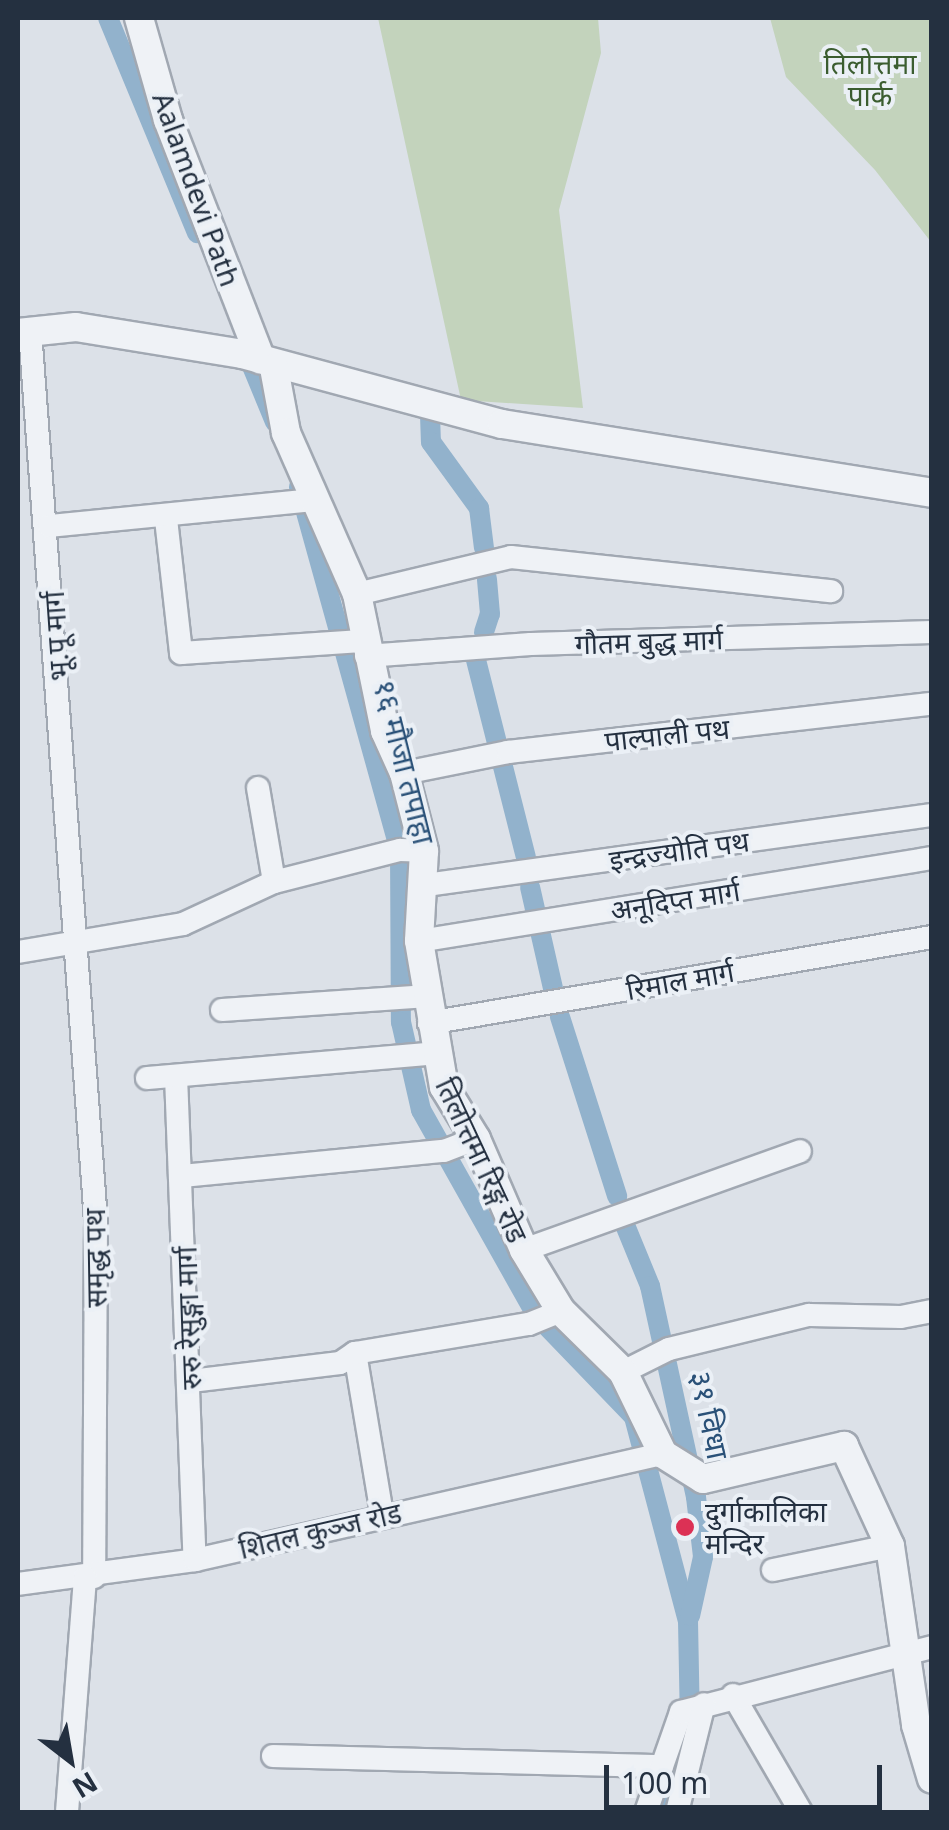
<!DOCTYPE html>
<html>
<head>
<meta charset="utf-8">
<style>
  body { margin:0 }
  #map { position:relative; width:949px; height:1830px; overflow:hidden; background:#dce1e8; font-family:"Noto Sans","Noto Sans Devanagari",sans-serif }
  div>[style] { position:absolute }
  .green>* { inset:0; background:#c3d3bc }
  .canal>* { height:20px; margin:-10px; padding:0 10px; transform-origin:10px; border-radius:10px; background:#92b2cc }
  .roads { filter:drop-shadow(2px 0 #a1a8b2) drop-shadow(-2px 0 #a1a8b2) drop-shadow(0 2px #a1a8b2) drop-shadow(0 -2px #a1a8b2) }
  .minor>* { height:22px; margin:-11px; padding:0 11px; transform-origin:11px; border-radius:11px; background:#eff2f6 }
  .tertiary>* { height:28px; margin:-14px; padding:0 14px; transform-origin:14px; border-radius:14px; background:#eff2f6 }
  .dots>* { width:28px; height:28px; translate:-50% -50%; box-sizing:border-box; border:5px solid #ebf0f6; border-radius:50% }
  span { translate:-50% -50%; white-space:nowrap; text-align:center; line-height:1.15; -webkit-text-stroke:8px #ebf0f6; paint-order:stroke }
  .park-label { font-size:28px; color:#3b5d30 }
  .street-label { font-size:28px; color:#243040 }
  .poi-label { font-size:28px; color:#243040 }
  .left { translate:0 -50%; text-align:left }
  .water-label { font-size:30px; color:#2a5178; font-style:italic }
  .frame { position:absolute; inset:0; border:20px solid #243040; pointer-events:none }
  .north { position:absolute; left:20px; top:1710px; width:100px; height:100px; -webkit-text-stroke:8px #ebf0f6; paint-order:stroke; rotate:149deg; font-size:28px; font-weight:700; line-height:40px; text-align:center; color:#243040 }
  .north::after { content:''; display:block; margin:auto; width:35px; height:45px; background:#243040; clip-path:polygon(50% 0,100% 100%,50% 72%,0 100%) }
  .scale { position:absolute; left:604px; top:1765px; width:278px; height:45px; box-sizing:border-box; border:5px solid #243040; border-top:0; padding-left:12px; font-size:30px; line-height:35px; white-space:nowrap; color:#243040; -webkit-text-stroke:8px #ebf0f6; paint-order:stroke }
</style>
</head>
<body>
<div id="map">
  <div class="green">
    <i style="clip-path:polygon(378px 18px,598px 18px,601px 53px,559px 210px,583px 408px,461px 400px)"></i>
    <i style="clip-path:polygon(770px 18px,931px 18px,931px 242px,875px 170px,786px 77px)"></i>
  </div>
  <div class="canal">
    <i style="left:108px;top:18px;width:233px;rotate:67.5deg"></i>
    <i style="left:244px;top:347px;width:81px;rotate:67.5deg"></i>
    <i style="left:430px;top:415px;width:27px;rotate:88deg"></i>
    <i style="left:431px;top:442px;width:82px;rotate:54deg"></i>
    <i style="left:479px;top:508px;width:40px;rotate:82.9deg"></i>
    <i style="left:299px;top:487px;width:377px;rotate:74.5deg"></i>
    <i style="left:400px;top:850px;width:172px;rotate:89.7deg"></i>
    <i style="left:401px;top:1022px;width:90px;rotate:77.2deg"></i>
    <i style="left:421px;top:1110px;width:235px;rotate:60.7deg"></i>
    <i style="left:536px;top:1315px;width:141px;rotate:46.1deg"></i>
    <i style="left:634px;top:1417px;width:211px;rotate:75.2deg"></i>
    <i style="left:688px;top:1621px;width:104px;rotate:88.9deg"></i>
    <i style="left:484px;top:632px;width:19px;rotate:-72deg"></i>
    <i style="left:490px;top:614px;width:35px;rotate:-95deg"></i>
    <i style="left:475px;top:656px;width:207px;rotate:75.8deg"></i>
    <i style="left:530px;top:887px;width:104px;rotate:77.2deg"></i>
    <i style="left:560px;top:1017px;width:188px;rotate:72.3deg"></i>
    <i style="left:625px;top:1225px;width:66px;rotate:67.7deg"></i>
    <i style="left:650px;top:1286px;width:216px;rotate:77.7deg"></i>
    <i style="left:696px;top:1497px;width:60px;rotate:83.3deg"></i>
    <i style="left:703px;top:1557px;width:60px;rotate:102.4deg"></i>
    <i style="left:662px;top:1812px;width:44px;rotate:-65.8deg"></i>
  </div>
  <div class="roads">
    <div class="minor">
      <i style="left:30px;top:331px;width:892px;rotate:85.76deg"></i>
      <i style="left:96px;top:1221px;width:356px;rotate:90.3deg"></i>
      <i style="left:166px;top:519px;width:135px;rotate:83.6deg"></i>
      <i style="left:181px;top:653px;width:181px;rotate:-3.8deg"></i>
      <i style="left:49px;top:526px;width:265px;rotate:-5.6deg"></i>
      <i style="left:357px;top:594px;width:158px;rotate:-13.5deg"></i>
      <i style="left:511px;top:557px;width:322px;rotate:6.1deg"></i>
      <i style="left:366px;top:656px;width:165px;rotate:-4.2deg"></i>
      <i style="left:531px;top:644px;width:401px;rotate:-1.7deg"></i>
      <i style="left:404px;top:773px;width:106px;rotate:-11.4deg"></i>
      <i style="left:508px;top:752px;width:427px;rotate:-6.5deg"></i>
      <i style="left:258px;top:788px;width:95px;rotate:80.3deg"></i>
      <i style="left:426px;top:885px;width:511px;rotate:-7.88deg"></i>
      <i style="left:419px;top:941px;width:520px;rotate:-9.19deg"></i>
      <i style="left:18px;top:952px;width:167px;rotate:-9.6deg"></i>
      <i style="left:183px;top:924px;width:100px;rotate:-24.8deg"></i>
      <i style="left:274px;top:882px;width:130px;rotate:-14.3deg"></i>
      <i style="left:400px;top:850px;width:24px;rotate:2deg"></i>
      <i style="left:222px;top:1010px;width:203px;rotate:-3.9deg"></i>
      <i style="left:429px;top:1023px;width:510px;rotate:-9.7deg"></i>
      <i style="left:176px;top:1076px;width:484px;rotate:87.8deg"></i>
      <i style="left:147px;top:1078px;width:290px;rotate:-4.9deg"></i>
      <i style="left:182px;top:1176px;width:263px;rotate:-5.5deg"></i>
      <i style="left:444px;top:1151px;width:34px;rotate:-21deg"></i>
      <i style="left:524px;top:1250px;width:293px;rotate:-19.7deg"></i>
      <i style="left:355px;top:1353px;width:163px;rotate:80.5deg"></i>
      <i style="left:623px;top:1372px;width:51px;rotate:-26.6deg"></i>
      <i style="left:669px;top:1349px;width:144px;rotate:-13.7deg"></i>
      <i style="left:809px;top:1315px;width:92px;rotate:1.2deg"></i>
      <i style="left:901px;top:1317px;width:32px;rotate:-11deg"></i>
      <i style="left:191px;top:1381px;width:150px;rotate:-6.9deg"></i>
      <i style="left:340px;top:1363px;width:18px;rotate:-34deg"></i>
      <i style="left:355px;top:1353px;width:176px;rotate:-9.5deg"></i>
      <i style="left:529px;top:1324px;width:35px;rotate:-22deg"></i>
      <i style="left:773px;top:1570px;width:119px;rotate:-11.6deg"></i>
      <i style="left:18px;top:1584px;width:179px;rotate:-7.7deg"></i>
      <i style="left:195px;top:1560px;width:480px;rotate:-12.8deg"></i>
      <i style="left:733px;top:1695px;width:135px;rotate:59.8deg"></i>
      <i style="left:273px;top:1756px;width:389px;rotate:1.5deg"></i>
      <i style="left:67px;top:1812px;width:235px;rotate:-85.6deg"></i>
      <i style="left:646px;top:1812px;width:106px;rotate:-70.7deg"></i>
      <i style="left:681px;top:1712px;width:259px;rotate:-14.5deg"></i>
      <i style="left:677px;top:1812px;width:111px;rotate:-76deg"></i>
    </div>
    <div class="tertiary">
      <i style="left:139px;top:18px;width:106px;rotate:74.1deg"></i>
      <i style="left:168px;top:120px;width:257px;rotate:68.8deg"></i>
      <i style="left:18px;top:333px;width:58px;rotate:-5.9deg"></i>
      <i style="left:76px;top:327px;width:168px;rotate:9.2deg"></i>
      <i style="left:242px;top:354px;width:269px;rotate:15.1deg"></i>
      <i style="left:502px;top:424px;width:436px;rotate:9.1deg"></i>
      <i style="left:274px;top:368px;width:66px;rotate:79.5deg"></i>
      <i style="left:286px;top:433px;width:176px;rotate:66.2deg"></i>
      <i style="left:357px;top:594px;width:140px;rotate:78.4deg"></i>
      <i style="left:385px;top:731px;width:46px;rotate:65.7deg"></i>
      <i style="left:404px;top:773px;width:81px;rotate:75.6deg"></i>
      <i style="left:424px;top:851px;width:90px;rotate:93.2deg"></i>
      <i style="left:419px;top:941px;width:148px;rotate:80.3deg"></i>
      <i style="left:444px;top:1087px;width:61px;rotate:58.4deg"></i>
      <i style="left:476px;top:1139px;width:121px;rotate:66.6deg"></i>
      <i style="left:524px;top:1250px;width:71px;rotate:58.8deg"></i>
      <i style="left:561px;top:1311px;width:87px;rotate:44.5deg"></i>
      <i style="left:623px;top:1372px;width:91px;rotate:64deg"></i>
      <i style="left:663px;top:1454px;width:47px;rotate:32deg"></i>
      <i style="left:703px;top:1479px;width:145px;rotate:-13.2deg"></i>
      <i style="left:844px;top:1446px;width:110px;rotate:65.3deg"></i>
      <i style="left:890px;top:1546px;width:181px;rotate:81.7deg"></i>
      <i style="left:916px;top:1725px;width:56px;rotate:73.5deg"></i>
    </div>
  </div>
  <div class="dots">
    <i style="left:685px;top:1527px;background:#dc3155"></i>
  </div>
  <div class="park-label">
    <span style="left:870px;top:79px">तिलोत्तमा<br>पार्क</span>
  </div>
  <div class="street-label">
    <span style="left:197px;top:189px;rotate:70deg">Aalamdevi Path</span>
    <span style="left:56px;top:636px;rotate:-94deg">भू.पू मार्ग</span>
    <span style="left:649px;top:641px;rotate:-2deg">गौतम बुद्ध मार्ग</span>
    <span style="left:667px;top:734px;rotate:-6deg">पाल्पाली पथ</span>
    <span style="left:679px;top:850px;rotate:-8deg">इन्द्रज्योति पथ</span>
    <span style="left:675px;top:900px;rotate:-9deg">अनूदिप्त मार्ग</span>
    <span style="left:680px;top:980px;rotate:-10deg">रिमाल मार्ग</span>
    <span style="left:482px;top:1160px;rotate:65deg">तिलोत्तमा रिङ्ग रोड</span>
    <span style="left:95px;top:1258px;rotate:-91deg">समृद्ध पथ</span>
    <span style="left:188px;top:1318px;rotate:-92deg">रुरु रेसुङ्गा मार्ग</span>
    <span style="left:320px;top:1530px;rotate:-13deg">शितल कुञ्ज रोड</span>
  </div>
  <div class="poi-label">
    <span class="left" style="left:705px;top:1527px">दुर्गाकालिका<br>मन्दिर</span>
  </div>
  <div class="water-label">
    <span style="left:404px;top:762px;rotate:76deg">१६ मौजा तपाहा</span>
    <span style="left:709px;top:1415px;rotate:78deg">३१ विधा</span>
  </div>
  <div class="frame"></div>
  <div class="north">N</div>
  <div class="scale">100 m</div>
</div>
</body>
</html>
